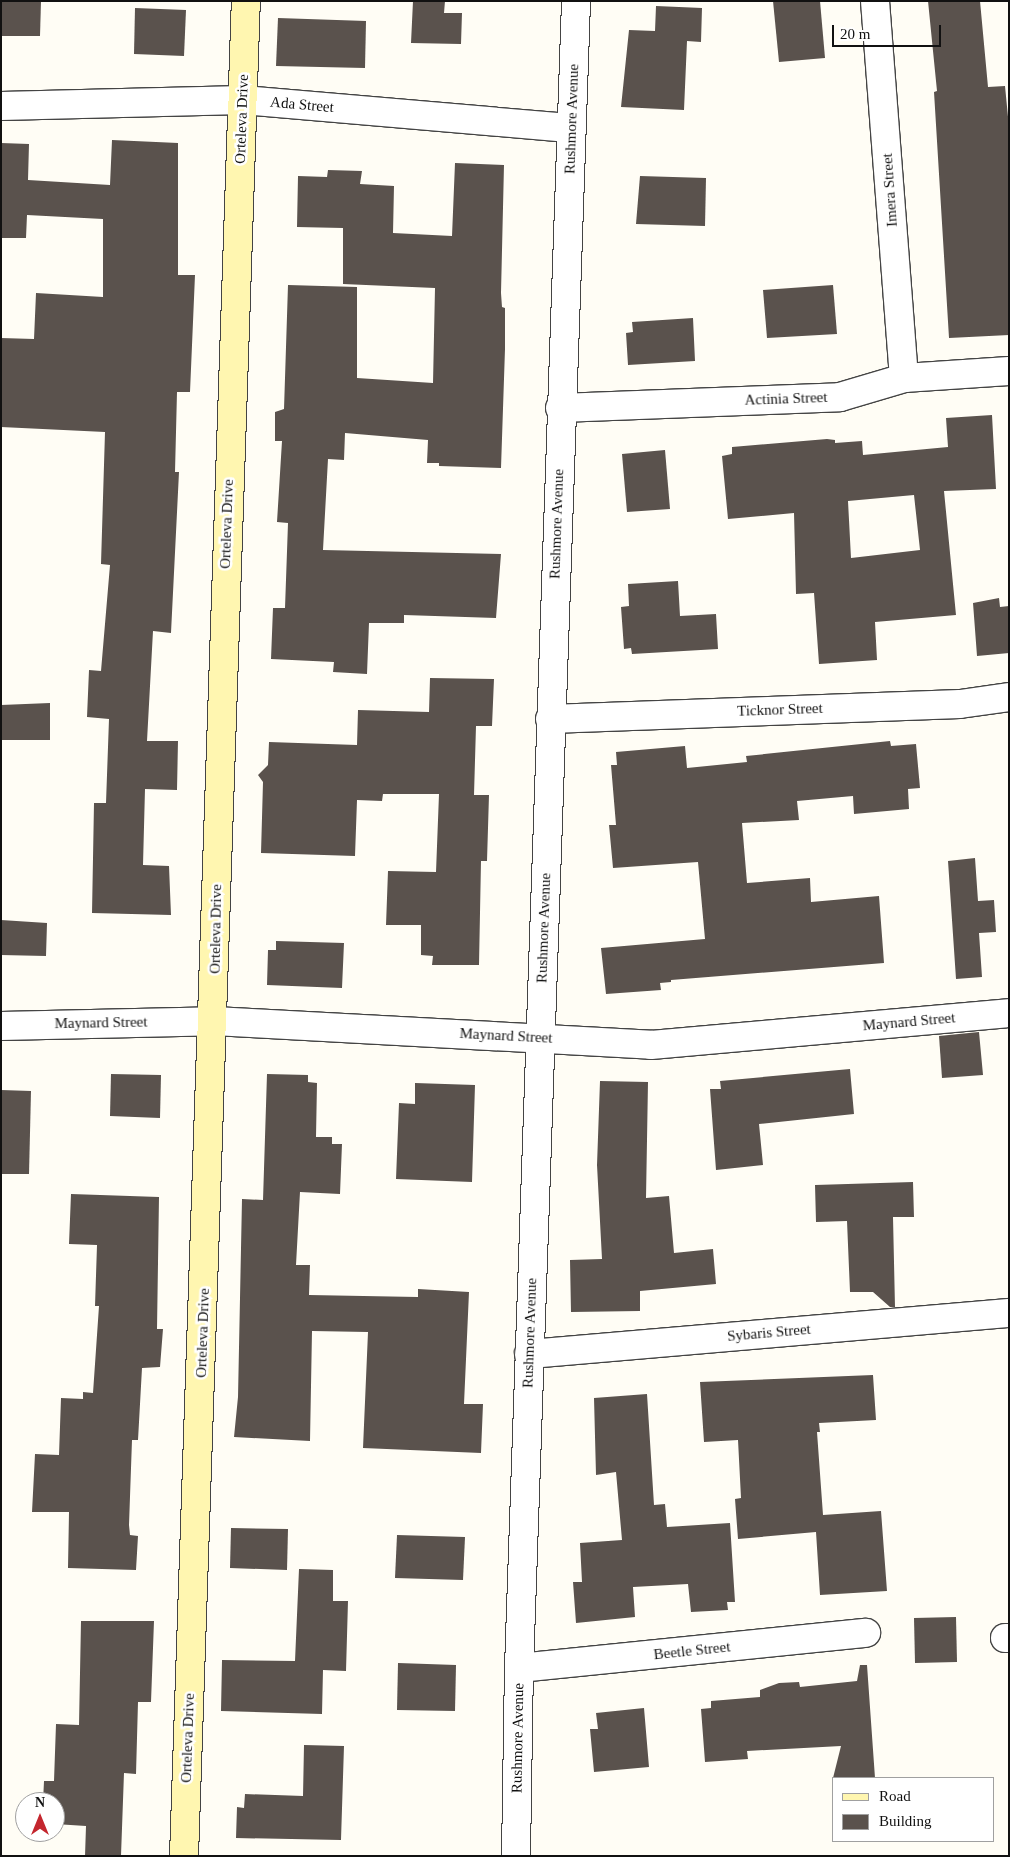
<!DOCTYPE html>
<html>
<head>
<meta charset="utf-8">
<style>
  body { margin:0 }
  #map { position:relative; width:1010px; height:1857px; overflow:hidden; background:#fffdf5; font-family:Georgia,serif }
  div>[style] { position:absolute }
  .building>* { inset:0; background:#5a524d }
  .roads { filter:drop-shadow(1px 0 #444) drop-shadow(-1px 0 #444) drop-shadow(0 1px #444) drop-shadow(0 -1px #444) }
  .street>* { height:28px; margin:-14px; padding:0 14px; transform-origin:14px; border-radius:14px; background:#fff }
  .secondary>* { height:28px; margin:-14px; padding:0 14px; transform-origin:14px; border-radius:14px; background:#fff6b0 }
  span { translate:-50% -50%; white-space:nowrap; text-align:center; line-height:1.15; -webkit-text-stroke:5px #fff; paint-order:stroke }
  .street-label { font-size:15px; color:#111 }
  .frame { position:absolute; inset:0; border:2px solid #111; pointer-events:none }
  .legend { position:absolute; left:832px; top:1777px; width:162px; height:65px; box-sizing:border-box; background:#fff; border:1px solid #a0a0a0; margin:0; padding:6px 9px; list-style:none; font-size:15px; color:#111 }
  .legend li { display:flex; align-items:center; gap:10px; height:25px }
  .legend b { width:25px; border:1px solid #a0a0a0 }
  .north { position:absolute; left:15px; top:1792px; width:50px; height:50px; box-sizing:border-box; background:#fff; border:1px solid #a0a0a0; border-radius:50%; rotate:0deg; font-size:14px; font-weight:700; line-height:20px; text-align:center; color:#111 }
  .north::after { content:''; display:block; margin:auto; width:18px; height:22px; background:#c4262e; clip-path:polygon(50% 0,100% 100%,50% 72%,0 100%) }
  .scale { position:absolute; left:832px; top:25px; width:109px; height:22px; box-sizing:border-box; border:2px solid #111; border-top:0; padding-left:6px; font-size:15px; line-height:18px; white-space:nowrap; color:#111; -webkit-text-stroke:4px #fff; paint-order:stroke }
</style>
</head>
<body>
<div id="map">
  <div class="building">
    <i style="clip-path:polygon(1px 1px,41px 1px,40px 36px,1px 36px)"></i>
    <i style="clip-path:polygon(413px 1px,445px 1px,444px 13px,462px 13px,461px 44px,411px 43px)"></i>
    <i style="clip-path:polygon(773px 1px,820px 1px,825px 58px,779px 62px)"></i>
    <i style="clip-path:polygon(928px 1px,980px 1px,988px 87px,1005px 86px,1009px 127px,1009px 335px,949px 338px,934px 92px,937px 91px)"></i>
    <i style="clip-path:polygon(656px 6px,702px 8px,701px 42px,687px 41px,684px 110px,621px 107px,629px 30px,655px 31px)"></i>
    <i style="clip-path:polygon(135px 8px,186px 10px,184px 56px,134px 54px)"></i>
    <i style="clip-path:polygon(278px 18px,366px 21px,365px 68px,276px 66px)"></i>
    <i style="clip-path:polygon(112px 140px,178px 143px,178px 275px,195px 275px,190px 392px,177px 392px,175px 472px,179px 472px,171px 633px,153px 631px,147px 741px,178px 741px,177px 790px,145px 789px,143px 865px,169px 866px,171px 915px,92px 913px,94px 803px,106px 803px,109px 719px,87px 717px,89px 670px,101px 671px,110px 565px,101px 564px,105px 432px,1px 427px,1px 338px,34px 339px,36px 293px,103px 297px,103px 219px,27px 215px,26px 238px,1px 238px,1px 143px,29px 144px,28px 180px,110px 185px)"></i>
    <i style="clip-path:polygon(455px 163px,504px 165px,501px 293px,502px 307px,505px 308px,505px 349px,501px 468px,439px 466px,439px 463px,427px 463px,428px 440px,345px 433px,344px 460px,328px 459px,323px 550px,501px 554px,496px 618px,404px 615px,404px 623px,369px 623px,367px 674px,333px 672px,334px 662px,271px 659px,273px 608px,285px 608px,288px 523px,277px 522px,282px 441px,275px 441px,275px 412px,284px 409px,288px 285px,357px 287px,357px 378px,433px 383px,435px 288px,343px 284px,343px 228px,297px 227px,298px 176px,327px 177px,328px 170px,362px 171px,360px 184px,394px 186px,393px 233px,452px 236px)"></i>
    <i style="clip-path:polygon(640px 176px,706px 178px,705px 226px,636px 224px)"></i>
    <i style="clip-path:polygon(833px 285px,837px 334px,767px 338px,763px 290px)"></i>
    <i style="clip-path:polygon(693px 318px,695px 361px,628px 365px,626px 333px,633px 332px,632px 322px)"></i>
    <i style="clip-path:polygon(evenodd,992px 415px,996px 489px,944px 491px,956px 615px,875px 622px,877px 660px,819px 664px,814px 593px,796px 594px,794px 513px,728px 519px,722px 456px,732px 454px,732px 447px,827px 439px,835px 440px,835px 443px,862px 441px,863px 455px,948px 447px,946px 418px,992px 415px,914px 495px,920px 550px,851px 558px,848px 501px,914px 495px)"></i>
    <i style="clip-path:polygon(665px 450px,670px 509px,627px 512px,622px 454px)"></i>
    <i style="clip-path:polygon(678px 581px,680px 616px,716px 614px,718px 649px,632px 654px,631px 648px,624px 649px,621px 607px,629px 606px,628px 584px)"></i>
    <i style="clip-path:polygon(999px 598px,1000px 607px,1009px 606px,1009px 653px,977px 656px,973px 603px)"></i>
    <i style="clip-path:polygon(430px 678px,494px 679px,492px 726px,476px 726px,474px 795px,489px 795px,487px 861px,481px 861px,479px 965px,432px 965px,433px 956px,421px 955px,421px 925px,386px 925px,388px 871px,436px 872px,439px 794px,383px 794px,382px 801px,357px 800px,355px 856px,261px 853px,263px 782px,258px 775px,268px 765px,269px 742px,357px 745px,358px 710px,429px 712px)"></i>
    <i style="clip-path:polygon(50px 703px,50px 740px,1px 740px,1px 705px)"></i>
    <i style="clip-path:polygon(890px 741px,891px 746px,916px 744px,920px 788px,908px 789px,909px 809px,854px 814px,853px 796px,797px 801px,799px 820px,742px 823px,747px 883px,810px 878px,811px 902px,879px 896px,884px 963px,671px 980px,671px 982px,660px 983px,661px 990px,606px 994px,601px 948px,705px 939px,698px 862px,613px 868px,609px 825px,616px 825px,611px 765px,617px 765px,616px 752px,685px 746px,687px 768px,747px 762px,746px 756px)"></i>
    <i style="clip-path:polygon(975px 858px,978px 901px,994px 900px,996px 932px,979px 933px,982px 977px,956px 979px,948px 861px)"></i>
    <i style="clip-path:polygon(1px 920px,47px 923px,46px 956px,1px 955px)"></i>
    <i style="clip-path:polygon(276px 941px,344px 943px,342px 988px,267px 985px,268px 950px,276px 950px)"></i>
    <i style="clip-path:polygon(979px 1032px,983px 1075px,942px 1078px,939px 1036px)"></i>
    <i style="clip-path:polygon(850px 1069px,854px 1114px,759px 1124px,763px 1165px,716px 1170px,710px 1089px,721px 1089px,720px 1081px)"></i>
    <i style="clip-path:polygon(111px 1074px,161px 1075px,160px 1118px,110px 1116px)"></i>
    <i style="clip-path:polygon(267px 1074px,308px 1075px,308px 1082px,317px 1083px,316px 1137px,332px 1137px,332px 1144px,342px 1144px,340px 1194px,300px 1192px,296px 1265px,310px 1265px,309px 1295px,418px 1297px,418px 1289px,469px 1292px,464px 1404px,483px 1404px,481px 1453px,363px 1448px,368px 1332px,312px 1331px,310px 1441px,234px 1437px,238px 1397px,242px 1199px,263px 1200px)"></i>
    <i style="clip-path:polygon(600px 1081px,648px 1082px,646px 1198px,669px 1196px,674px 1253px,713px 1249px,716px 1284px,640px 1291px,640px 1311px,571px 1312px,570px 1260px,602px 1259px,597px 1165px)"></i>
    <i style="clip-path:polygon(415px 1083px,475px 1085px,472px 1182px,396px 1179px,399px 1103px,415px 1104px)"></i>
    <i style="clip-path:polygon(1px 1090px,31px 1091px,29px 1174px,1px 1174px)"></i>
    <i style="clip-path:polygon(913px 1182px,914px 1217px,893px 1217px,895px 1307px,890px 1307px,873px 1292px,850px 1292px,847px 1221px,816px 1222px,815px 1185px)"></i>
    <i style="clip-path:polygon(71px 1194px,159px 1197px,157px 1329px,163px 1329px,160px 1367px,142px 1368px,138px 1440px,132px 1440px,129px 1525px,130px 1535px,138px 1536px,136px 1570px,68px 1568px,69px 1512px,32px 1512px,35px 1454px,59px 1455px,61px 1398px,83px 1399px,83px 1392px,93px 1393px,99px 1306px,95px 1306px,97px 1245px,69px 1244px)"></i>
    <i style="clip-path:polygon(873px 1375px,876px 1420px,819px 1423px,820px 1432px,817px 1432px,823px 1515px,881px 1511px,887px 1591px,820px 1595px,816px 1532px,738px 1539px,735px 1499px,741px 1498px,738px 1440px,704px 1442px,700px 1382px)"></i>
    <i style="clip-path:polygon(647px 1394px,654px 1505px,665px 1504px,667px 1527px,730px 1523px,735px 1602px,727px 1602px,728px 1610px,691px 1612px,688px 1584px,633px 1587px,635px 1617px,576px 1623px,573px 1582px,582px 1582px,580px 1543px,622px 1540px,616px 1472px,596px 1475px,594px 1398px)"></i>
    <i style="clip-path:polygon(231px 1528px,288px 1529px,287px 1570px,230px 1568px)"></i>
    <i style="clip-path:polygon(397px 1535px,465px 1537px,463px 1580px,395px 1578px)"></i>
    <i style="clip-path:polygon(299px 1569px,333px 1570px,333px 1601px,348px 1601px,346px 1671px,323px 1670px,322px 1714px,221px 1711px,222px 1660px,295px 1661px)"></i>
    <i style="clip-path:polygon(956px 1617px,957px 1662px,915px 1663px,914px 1618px)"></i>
    <i style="clip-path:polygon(81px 1621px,154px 1621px,151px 1702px,138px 1702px,136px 1774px,124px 1773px,121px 1856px,85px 1856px,86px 1826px,55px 1824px,55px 1802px,43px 1802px,44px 1781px,54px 1781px,56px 1724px,79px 1725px)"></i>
    <i style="clip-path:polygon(398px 1663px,456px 1665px,455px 1711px,397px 1710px)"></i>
    <i style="clip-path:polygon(860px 1665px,867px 1665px,875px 1778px,833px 1778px,841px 1746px,747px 1751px,748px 1759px,705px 1762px,701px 1709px,711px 1708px,711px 1701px,760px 1697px,760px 1690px,779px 1683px,799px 1682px,800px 1687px,857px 1681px)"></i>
    <i style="clip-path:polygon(644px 1708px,649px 1767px,594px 1772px,590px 1729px,598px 1729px,596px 1713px)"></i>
    <i style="clip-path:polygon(304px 1745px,344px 1746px,341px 1840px,236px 1838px,237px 1807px,244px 1808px,245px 1794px,303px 1796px)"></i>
  </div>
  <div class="roads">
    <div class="street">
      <i style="left:875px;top:1px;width:378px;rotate:85.6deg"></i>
      <i style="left:1px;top:106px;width:242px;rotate:-1.4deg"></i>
      <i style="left:243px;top:100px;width:330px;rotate:4.9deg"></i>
      <i style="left:560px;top:408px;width:280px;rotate:-2.2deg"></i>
      <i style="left:840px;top:397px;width:67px;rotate:-16.5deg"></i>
      <i style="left:904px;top:378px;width:105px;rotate:-3.8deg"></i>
      <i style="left:550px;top:719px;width:410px;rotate:-2.1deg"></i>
      <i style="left:960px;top:704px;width:49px;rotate:-8.1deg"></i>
      <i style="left:1px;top:1026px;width:213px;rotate:-1.3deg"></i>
      <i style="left:214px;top:1021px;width:438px;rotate:3.1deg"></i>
      <i style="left:651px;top:1045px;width:359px;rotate:-5.1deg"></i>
      <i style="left:529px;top:1354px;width:482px;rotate:-4.9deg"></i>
      <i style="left:1005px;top:1638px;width:4px"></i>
      <i style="left:519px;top:1668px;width:349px;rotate:-5.8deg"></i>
      <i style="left:516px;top:1856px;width:188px;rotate:-89.1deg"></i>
      <i style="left:519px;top:1668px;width:1668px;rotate:-88.04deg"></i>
    </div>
    <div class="secondary">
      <i style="left:184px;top:1856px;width:1856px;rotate:-88.09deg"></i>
    </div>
  </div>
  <div class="street-label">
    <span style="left:302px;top:105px;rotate:5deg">Ada Street</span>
    <span style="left:242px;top:119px;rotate:-88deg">Orteleva Drive</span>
    <span style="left:572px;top:119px;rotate:-88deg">Rushmore Avenue</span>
    <span style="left:890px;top:190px;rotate:-94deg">Imera Street</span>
    <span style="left:786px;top:399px;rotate:-2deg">Actinia Street</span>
    <span style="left:227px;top:524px;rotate:-88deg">Orteleva Drive</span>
    <span style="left:557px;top:524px;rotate:-88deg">Rushmore Avenue</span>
    <span style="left:780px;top:710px;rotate:-2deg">Ticknor Street</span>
    <span style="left:544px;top:928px;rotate:-88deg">Rushmore Avenue</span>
    <span style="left:216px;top:929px;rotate:-89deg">Orteleva Drive</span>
    <span style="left:909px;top:1022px;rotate:-5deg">Maynard Street</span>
    <span style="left:101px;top:1023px;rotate:-1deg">Maynard Street</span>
    <span style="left:506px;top:1036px;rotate:3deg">Maynard Street</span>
    <span style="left:203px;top:1333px;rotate:-88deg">Orteleva Drive</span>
    <span style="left:530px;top:1333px;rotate:-88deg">Rushmore Avenue</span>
    <span style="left:769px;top:1333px;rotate:-5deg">Sybaris Street</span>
    <span style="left:692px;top:1651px;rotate:-6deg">Beetle Street</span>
    <span style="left:188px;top:1738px;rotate:-88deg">Orteleva Drive</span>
    <span style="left:518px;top:1738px;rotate:-89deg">Rushmore Avenue</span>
  </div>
  <div class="frame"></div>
  <ul class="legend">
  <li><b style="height:6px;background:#fff6b0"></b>Road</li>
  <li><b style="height:14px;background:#5a524d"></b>Building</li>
  </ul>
  <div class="north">N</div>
  <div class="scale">20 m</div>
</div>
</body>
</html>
